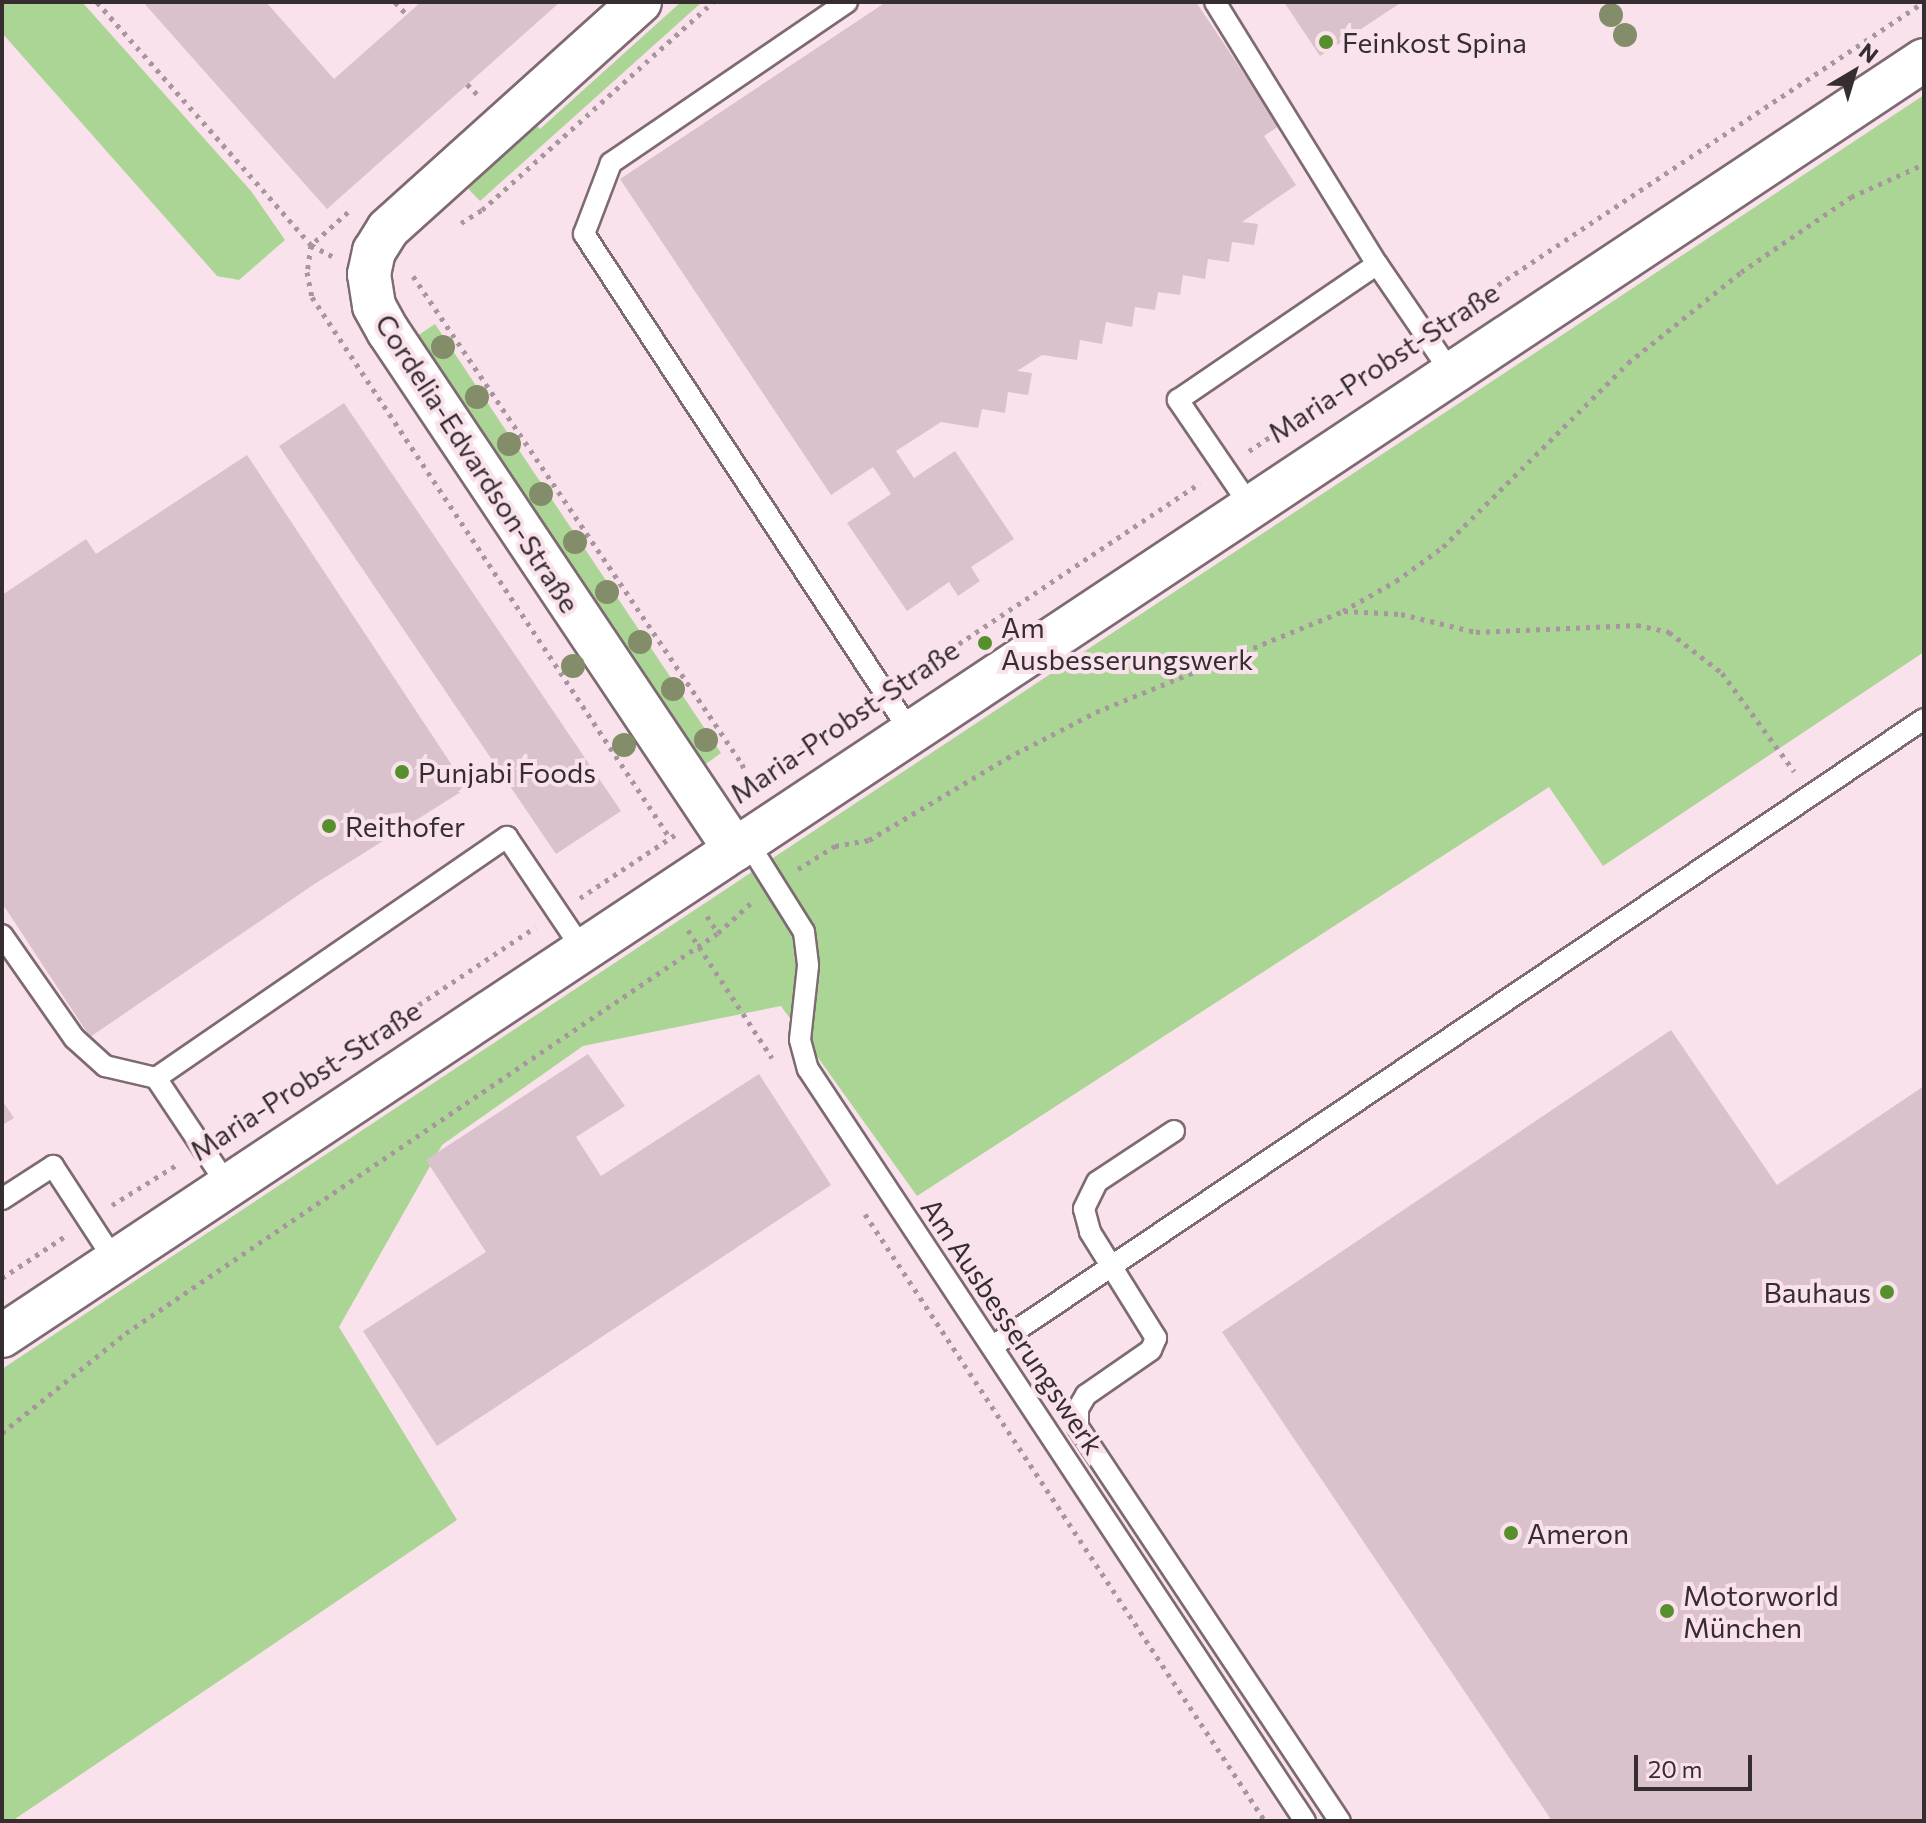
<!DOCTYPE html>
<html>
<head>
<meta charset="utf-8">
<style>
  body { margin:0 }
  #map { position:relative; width:1926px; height:1823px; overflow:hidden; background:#fae2ec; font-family:Commissioner,sans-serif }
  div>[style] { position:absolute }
  .green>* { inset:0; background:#abd594 }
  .building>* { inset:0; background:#d9c2cb }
  .path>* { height:5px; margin-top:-2.5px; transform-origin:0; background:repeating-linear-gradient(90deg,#a7969d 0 4px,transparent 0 10px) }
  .roads { filter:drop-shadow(2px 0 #7e6a72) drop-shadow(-2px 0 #7e6a72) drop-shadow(0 2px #7e6a72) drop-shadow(0 -2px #7e6a72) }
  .lane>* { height:20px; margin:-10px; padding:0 10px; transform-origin:10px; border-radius:10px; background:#fff }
  .street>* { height:42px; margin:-21px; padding:0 21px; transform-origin:21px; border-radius:21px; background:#fff }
  .trees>* { width:24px; height:24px; margin:-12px; border-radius:50%; background:#838d6a }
  .dots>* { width:22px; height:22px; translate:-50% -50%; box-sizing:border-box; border:4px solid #fae2ec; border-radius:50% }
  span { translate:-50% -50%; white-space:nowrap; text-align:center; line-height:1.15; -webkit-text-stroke:8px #fae2ec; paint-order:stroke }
  .poi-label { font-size:28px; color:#362d31 }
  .left { translate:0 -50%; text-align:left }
  .right { translate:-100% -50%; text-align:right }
  .street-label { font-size:28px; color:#362d31 }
  .frame { position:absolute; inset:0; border:4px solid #362d31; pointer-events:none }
  .north { position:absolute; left:1814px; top:32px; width:80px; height:80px; -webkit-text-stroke:6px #fae2ec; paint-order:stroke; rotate:38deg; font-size:22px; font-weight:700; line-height:32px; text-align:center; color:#362d31 }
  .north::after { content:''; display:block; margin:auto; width:28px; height:36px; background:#362d31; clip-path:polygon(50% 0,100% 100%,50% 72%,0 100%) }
  .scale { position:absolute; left:1634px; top:1755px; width:118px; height:36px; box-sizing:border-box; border:4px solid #362d31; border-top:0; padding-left:10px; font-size:24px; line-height:28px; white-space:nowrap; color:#362d31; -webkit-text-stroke:6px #fae2ec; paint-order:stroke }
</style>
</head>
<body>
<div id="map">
  <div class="green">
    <i style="clip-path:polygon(2px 2px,82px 2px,251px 191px,285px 240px,239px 280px,217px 276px,2px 33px)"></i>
    <i style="clip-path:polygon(681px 2px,702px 2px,480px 201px,461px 181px,530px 119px,540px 129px)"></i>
    <i style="clip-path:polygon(1924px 95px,1924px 652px,1603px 866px,1549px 787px,917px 1196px,781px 1006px,583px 1046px,442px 1145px,339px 1327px,457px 1520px,12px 1821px,2px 1821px,2px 1369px)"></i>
    <i style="clip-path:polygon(435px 324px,721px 753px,700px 768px,414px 338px)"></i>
  </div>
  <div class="building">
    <i style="clip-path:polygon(143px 2px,266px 2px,334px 79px,421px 2px,560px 2px,327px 209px)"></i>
    <i style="clip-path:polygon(886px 2px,1196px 2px,1279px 126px,1264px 136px,1296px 185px,1242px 222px,1258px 224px,1254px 245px,1232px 242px,1229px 262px,1208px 259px,1205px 279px,1183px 275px,1180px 295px,1158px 292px,1155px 310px,1135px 307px,1132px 327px,1106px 322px,1102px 344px,1080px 340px,1077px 360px,1042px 355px,1017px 371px,1032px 373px,1028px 395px,1008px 392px,1005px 413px,982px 409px,978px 428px,941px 422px,896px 451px,914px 478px,955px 451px,1014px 539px,971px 567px,980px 581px,958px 596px,949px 582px,907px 611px,847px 523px,891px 494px,873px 467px,831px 495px,620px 179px)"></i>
    <i style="clip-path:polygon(1284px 2px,1402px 2px,1320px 56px)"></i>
    <i style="clip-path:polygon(344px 403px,621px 811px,556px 854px,279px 446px)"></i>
    <i style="clip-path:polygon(247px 455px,467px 788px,313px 885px,90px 1037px,2px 903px,2px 595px,86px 539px,96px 554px)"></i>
    <i style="clip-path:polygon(1671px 1030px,1777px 1185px,1924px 1086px,1924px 1821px,1552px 1821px,1222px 1332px)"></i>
    <i style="clip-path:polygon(588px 1054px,625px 1106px,576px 1137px,601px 1176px,759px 1074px,831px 1185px,437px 1446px,363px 1331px,486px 1252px,426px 1160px)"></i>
    <i style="clip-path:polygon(2px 1100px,14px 1118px,2px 1125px)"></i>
  </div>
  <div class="path">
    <i style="left:97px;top:2px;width:324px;rotate:48.6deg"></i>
    <i style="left:311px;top:245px;width:24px;rotate:28deg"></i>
    <i style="left:395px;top:2px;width:18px;rotate:47deg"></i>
    <i style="left:467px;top:84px;width:14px;rotate:45deg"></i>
    <i style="left:348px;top:212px;width:50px;rotate:138.3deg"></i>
    <i style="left:311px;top:245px;width:27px;rotate:98deg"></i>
    <i style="left:307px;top:272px;width:25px;rotate:79deg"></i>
    <i style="left:312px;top:297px;width:649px;rotate:56.51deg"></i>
    <i style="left:461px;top:223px;width:25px;rotate:-32deg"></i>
    <i style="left:482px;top:210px;width:311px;rotate:-42deg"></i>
    <i style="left:413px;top:276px;width:589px;rotate:56.01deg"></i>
    <i style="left:742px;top:764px;width:22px;rotate:68deg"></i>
    <i style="left:1448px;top:318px;width:571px;rotate:-33.58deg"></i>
    <i style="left:1249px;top:451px;width:182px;rotate:-33.8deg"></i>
    <i style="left:1344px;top:611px;width:57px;rotate:3deg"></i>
    <i style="left:1401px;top:614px;width:77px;rotate:13.5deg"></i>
    <i style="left:1476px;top:632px;width:161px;rotate:-2.5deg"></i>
    <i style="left:1637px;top:625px;width:33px;rotate:12deg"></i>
    <i style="left:1669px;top:632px;width:67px;rotate:37.7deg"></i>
    <i style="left:1722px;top:673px;width:122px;rotate:53.7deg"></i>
    <i style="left:909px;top:677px;width:350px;rotate:-33.7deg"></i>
    <i style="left:743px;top:789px;width:142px;rotate:-34.4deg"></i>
    <i style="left:798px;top:869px;width:44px;rotate:-31.9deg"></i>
    <i style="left:835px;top:846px;width:35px;rotate:-10deg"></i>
    <i style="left:869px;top:840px;width:161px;rotate:-30.7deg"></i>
    <i style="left:1007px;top:758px;width:100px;rotate:-27.3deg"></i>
    <i style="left:1096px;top:712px;width:267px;rotate:-22.2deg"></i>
    <i style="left:1343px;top:611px;width:61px;rotate:-29.5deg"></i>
    <i style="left:1396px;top:581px;width:58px;rotate:-35.9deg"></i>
    <i style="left:1443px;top:547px;width:261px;rotate:-44.8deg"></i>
    <i style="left:1628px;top:363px;width:145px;rotate:-38.8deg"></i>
    <i style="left:1741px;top:272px;width:133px;rotate:-34.3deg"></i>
    <i style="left:1851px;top:197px;width:80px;rotate:-24.3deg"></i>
    <i style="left:580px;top:898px;width:114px;rotate:-33.6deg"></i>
    <i style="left:707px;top:916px;width:20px;rotate:57deg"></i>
    <i style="left:688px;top:930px;width:153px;rotate:56.7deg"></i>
    <i style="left:227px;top:1132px;width:370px;rotate:-33.6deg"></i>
    <i style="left:112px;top:1205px;width:78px;rotate:-31.8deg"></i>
    <i style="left:865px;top:1214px;width:727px;rotate:56.62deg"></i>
    <i style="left:2px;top:1278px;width:74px;rotate:-33.5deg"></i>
    <i style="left:2px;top:1433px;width:159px;rotate:-38.9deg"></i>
    <i style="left:126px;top:1333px;width:714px;rotate:-34.05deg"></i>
    <i style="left:718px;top:933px;width:45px;rotate:-42.3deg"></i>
  </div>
  <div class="roads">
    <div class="lane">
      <i style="left:847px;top:2px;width:286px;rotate:145.7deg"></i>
      <i style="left:611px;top:163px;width:76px;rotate:110.8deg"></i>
      <i style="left:584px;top:234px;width:597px;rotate:56.76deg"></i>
      <i style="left:1215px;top:2px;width:308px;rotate:58.3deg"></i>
      <i style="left:1251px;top:507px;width:130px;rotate:-124.3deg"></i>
      <i style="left:1178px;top:400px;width:241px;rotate:-34.3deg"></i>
      <i style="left:1377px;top:264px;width:133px;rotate:55.7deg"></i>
      <i style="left:747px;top:841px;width:107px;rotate:57.9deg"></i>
      <i style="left:804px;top:932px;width:34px;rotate:83deg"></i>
      <i style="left:808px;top:966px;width:74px;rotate:96.2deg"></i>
      <i style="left:800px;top:1040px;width:30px;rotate:75deg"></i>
      <i style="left:808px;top:1069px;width:901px;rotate:56.54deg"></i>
      <i style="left:2px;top:935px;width:126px;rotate:55deg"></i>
      <i style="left:74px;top:1038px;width:42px;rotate:42.1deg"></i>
      <i style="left:105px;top:1066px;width:52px;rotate:13.2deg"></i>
      <i style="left:1174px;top:1131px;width:92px;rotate:146.5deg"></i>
      <i style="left:1097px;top:1182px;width:30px;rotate:116deg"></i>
      <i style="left:1084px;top:1209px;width:24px;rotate:75deg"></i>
      <i style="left:1090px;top:1232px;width:125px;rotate:58.1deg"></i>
      <i style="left:1156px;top:1338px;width:13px;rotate:113deg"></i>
      <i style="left:1151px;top:1350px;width:79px;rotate:145.3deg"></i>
      <i style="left:1086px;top:1395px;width:16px;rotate:120deg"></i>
      <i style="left:1078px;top:1409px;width:18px;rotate:90deg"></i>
      <i style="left:1078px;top:1427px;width:473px;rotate:56.4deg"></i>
      <i style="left:228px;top:1186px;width:130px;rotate:-123.7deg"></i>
      <i style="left:156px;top:1078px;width:426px;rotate:-34.5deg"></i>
      <i style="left:507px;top:837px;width:136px;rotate:56.1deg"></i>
      <i style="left:2px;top:1199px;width:61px;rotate:-32.9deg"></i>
      <i style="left:53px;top:1166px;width:113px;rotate:56.9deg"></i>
      <i style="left:993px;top:1346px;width:1122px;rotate:-33.96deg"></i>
    </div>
    <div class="street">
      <i style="left:640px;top:2px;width:339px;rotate:138deg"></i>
      <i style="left:388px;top:229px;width:26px;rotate:122deg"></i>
      <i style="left:374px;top:251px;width:24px;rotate:102deg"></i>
      <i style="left:369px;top:274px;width:32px;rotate:81deg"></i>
      <i style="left:374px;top:306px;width:29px;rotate:61deg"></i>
      <i style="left:388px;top:331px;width:624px;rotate:56.23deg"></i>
      <i style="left:2px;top:1336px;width:2307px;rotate:-33.58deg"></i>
    </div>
  </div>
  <div class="trees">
    <i style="left:1611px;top:15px"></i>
    <i style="left:1625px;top:35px"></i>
    <i style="left:443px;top:347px"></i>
    <i style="left:477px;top:397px"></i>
    <i style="left:509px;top:444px"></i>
    <i style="left:541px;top:494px"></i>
    <i style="left:575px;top:542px"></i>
    <i style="left:607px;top:592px"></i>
    <i style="left:640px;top:642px"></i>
    <i style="left:573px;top:666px"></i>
    <i style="left:673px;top:689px"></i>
    <i style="left:706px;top:740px"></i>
    <i style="left:624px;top:745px"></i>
  </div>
  <div class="dots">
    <i style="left:1326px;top:42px;background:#56902d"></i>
    <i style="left:985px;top:643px;background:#56902d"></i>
    <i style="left:402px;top:772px;background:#56902d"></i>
    <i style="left:329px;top:826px;background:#56902d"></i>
    <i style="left:1887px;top:1292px;background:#56902d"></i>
    <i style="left:1511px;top:1533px;background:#56902d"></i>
    <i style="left:1667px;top:1611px;background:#56902d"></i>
  </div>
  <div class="poi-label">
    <span class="left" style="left:1342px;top:42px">Feinkost Spina</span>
    <span class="left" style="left:1001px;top:643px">Am<br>Ausbesserungswerk</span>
    <span class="left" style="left:418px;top:772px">Punjabi Foods</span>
    <span class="left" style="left:345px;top:826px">Reithofer</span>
    <span class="right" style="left:1871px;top:1292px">Bauhaus</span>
    <span class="left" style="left:1527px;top:1533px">Ameron</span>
    <span class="left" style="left:1683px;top:1611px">Motorworld<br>München</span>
  </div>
  <div class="street-label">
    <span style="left:1383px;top:362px;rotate:-33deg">Maria-Probst-Straße</span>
    <span style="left:478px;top:463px;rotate:57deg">Cordelia-Edvardson-Straße</span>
    <span style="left:844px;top:721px;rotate:-34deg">Maria-Probst-Straße</span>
    <span style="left:305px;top:1080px;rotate:-33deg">Maria-Probst-Straße</span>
    <span style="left:1013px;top:1326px;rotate:56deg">Am Ausbesserungswerk</span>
  </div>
  <div class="frame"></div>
  <div class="north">N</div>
  <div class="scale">20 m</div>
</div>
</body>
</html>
